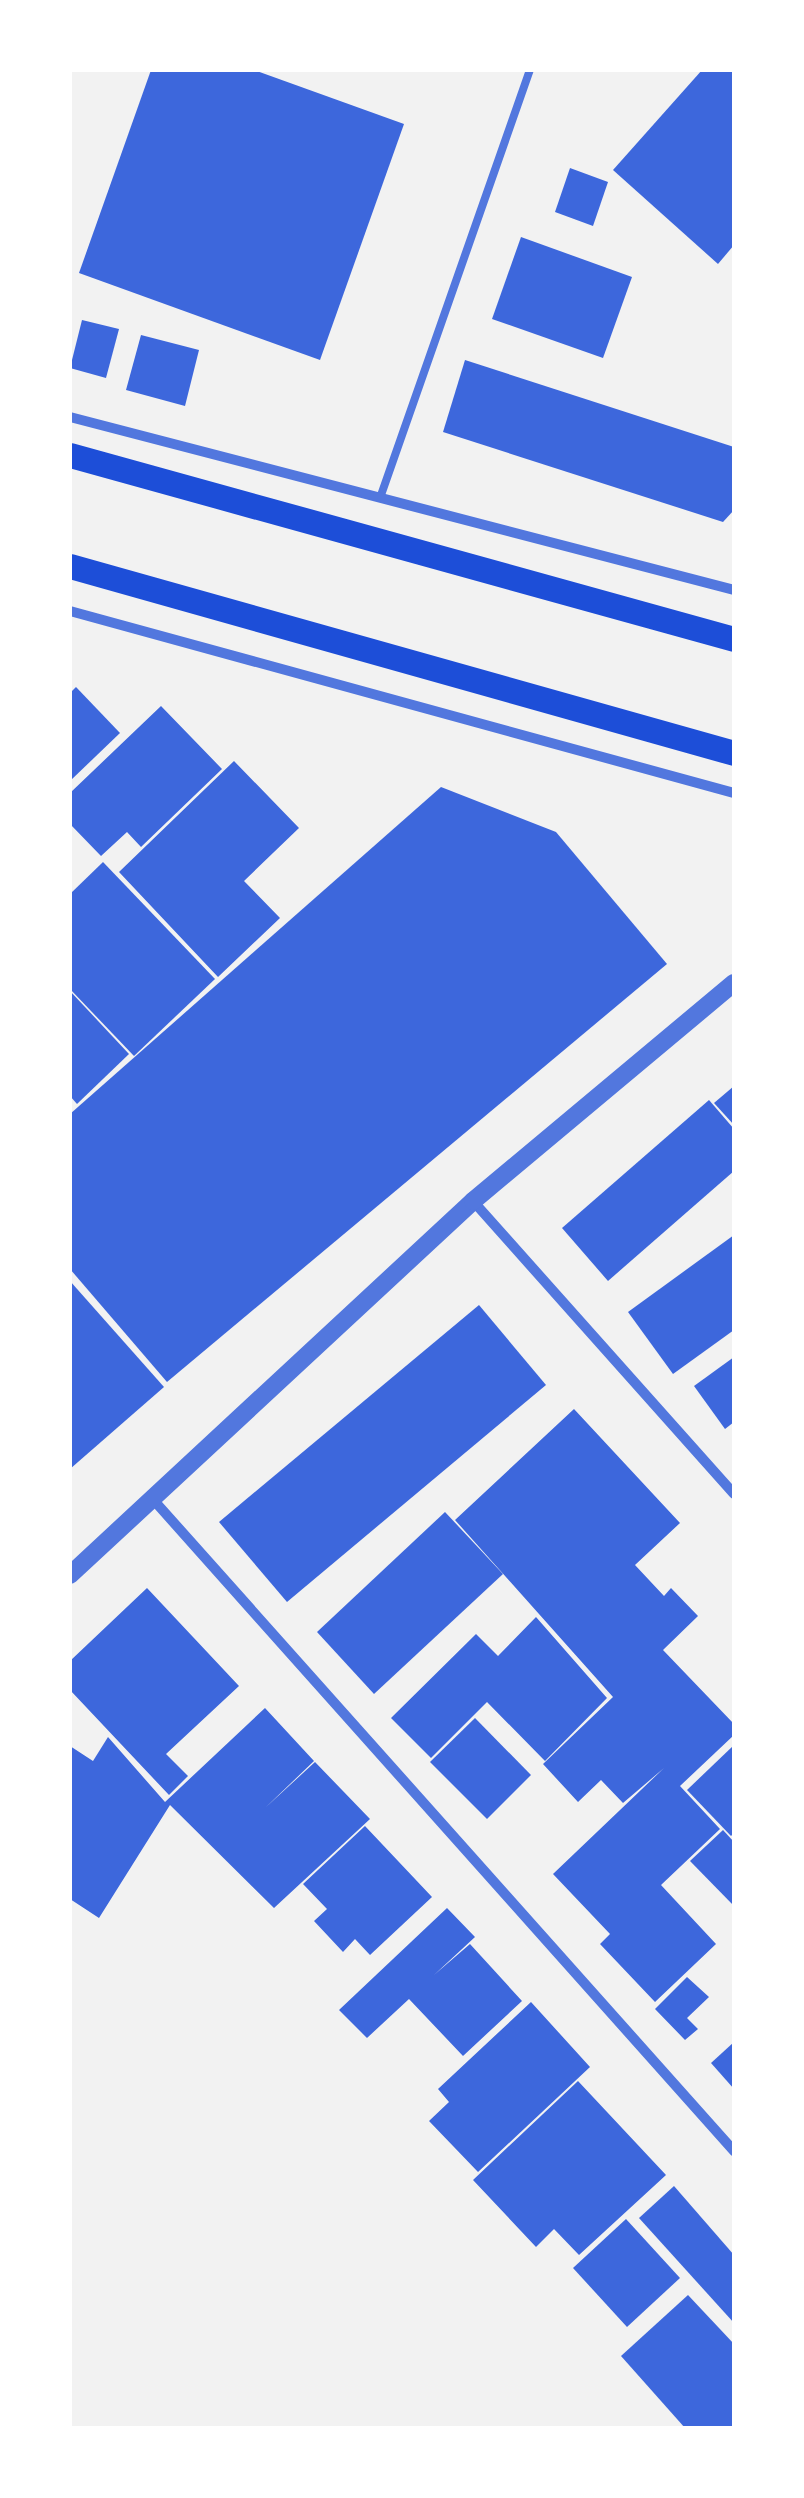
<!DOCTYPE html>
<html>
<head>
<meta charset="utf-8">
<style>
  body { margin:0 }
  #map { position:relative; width:804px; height:2498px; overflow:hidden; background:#f2f2f2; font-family:"Nunito Sans",sans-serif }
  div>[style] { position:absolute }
  .building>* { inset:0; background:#3d67dc }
  .service>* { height:8px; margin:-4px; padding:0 4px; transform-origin:4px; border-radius:4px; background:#5277de }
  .minor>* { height:10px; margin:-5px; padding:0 5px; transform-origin:5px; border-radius:5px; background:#5277de }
  .tertiary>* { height:18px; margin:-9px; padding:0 9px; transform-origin:9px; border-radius:9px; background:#5277de }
  .primary>* { height:25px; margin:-12.5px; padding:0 12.5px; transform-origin:12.5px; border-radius:12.5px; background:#1d4ed8 }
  span { translate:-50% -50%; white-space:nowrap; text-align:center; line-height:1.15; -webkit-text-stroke:8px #fff; paint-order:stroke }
  .frame { position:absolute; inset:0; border:72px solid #fff; pointer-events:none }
</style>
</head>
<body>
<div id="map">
  <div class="building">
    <i style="clip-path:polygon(151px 70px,254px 70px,404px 124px,320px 360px,79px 273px)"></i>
    <i style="clip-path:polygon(702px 70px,734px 70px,734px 245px,718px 264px,613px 170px)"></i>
    <i style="clip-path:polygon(570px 168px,608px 182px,593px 226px,555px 212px)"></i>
    <i style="clip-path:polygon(521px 237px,632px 277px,603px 358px,492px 319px)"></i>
    <i style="clip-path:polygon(82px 320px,119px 329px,106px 378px,70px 368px)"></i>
    <i style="clip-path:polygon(141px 335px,199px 350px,185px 406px,126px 390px)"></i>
    <i style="clip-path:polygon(465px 360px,734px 447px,734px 510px,723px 522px,443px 432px)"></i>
    <i style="clip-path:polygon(76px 687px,120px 733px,70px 781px,70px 693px)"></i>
    <i style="clip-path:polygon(161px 706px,222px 769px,141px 847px,127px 832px,101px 856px,70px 824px,70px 793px)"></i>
    <i style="clip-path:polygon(234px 761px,299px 828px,244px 881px,280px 918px,218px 977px,119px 872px)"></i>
    <i style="clip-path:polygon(441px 787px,556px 832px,667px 964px,167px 1382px,70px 1269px,70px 1114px)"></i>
    <i style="clip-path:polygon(103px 862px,215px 979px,134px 1056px,70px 989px,70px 894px)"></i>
    <i style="clip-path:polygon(70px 991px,129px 1054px,77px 1104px,70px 1096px)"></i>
    <i style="clip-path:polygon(734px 1086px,734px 1125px,714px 1103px)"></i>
    <i style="clip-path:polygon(709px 1100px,734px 1129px,734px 1171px,608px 1281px,562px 1228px)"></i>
    <i style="clip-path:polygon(734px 1235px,734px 1330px,673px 1374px,628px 1312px)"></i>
    <i style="clip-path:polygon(70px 1281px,164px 1387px,70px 1469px)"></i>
    <i style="clip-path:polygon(479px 1305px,546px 1385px,287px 1602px,219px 1522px)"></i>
    <i style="clip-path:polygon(734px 1357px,734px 1422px,725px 1429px,694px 1386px)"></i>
    <i style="clip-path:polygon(574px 1409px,680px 1523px,635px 1565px,664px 1596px,671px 1588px,698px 1616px,663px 1650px,734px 1724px,734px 1735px,680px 1786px,720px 1829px,661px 1885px,716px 1944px,655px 2002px,600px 1944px,610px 1934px,553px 1874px,664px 1768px,623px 1803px,601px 1780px,578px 1802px,543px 1764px,613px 1697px,455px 1520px)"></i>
    <i style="clip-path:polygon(445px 1512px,503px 1574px,374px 1694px,317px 1632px)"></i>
    <i style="clip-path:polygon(147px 1588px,239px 1686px,166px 1754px,188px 1776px,169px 1795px,70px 1690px,70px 1661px)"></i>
    <i style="clip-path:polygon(536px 1617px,607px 1698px,545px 1761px,487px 1702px,431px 1758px,391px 1718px,476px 1634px,498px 1656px)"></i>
    <i style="clip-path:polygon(265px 1708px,314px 1761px,265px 1808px,315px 1762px,370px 1819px,274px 1908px,170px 1805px,99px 1918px,70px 1899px,70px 1746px,93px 1761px,108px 1737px,165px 1802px)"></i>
    <i style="clip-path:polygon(475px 1718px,531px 1775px,487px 1819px,430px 1762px)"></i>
    <i style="clip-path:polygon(734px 1745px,734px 1833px,731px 1836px,687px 1790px)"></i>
    <i style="clip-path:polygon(365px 1826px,432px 1897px,370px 1955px,355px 1939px,343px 1952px,314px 1921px,327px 1909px,303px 1884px)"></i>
    <i style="clip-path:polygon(723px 1830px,734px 1842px,734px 1906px,690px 1861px)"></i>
    <i style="clip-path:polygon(447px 1908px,475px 1937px,434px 1975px,470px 1944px,522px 2001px,463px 2056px,409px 1999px,367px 2038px,339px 2010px)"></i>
    <i style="clip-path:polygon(687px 1977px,709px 1997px,687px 2018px,698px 2029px,685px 2040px,655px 2009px)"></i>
    <i style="clip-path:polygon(531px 2002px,590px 2067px,478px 2172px,429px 2121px,449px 2102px,438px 2089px)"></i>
    <i style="clip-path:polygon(734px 2042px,734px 2089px,711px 2063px)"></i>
    <i style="clip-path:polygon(578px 2081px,666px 2175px,579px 2255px,554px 2229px,536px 2247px,473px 2180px)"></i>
    <i style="clip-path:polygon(674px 2186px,734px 2255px,734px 2323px,639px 2218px)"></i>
    <i style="clip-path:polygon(626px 2219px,680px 2278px,627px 2327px,573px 2268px)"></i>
    <i style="clip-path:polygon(688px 2295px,734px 2344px,734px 2428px,685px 2428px,621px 2356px)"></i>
  </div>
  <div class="service">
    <i style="left:380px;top:498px;width:454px;rotate:-70.7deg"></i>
  </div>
  <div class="minor">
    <i style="left:70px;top:417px;width:686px;rotate:14.6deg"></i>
    <i style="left:70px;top:611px;width:688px;rotate:15.33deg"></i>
    <i style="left:473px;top:1201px;width:392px;rotate:48.3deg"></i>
    <i style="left:150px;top:1496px;width:878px;rotate:48.28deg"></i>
  </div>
  <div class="tertiary">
    <i style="left:70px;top:1575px;width:550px;rotate:-42.86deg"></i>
    <i style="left:473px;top:1201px;width:340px;rotate:-39.9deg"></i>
  </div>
  <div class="primary">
    <i style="left:70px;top:455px;width:689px;rotate:15.49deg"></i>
    <i style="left:70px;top:566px;width:690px;rotate:15.73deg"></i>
  </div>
  <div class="frame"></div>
</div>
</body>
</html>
